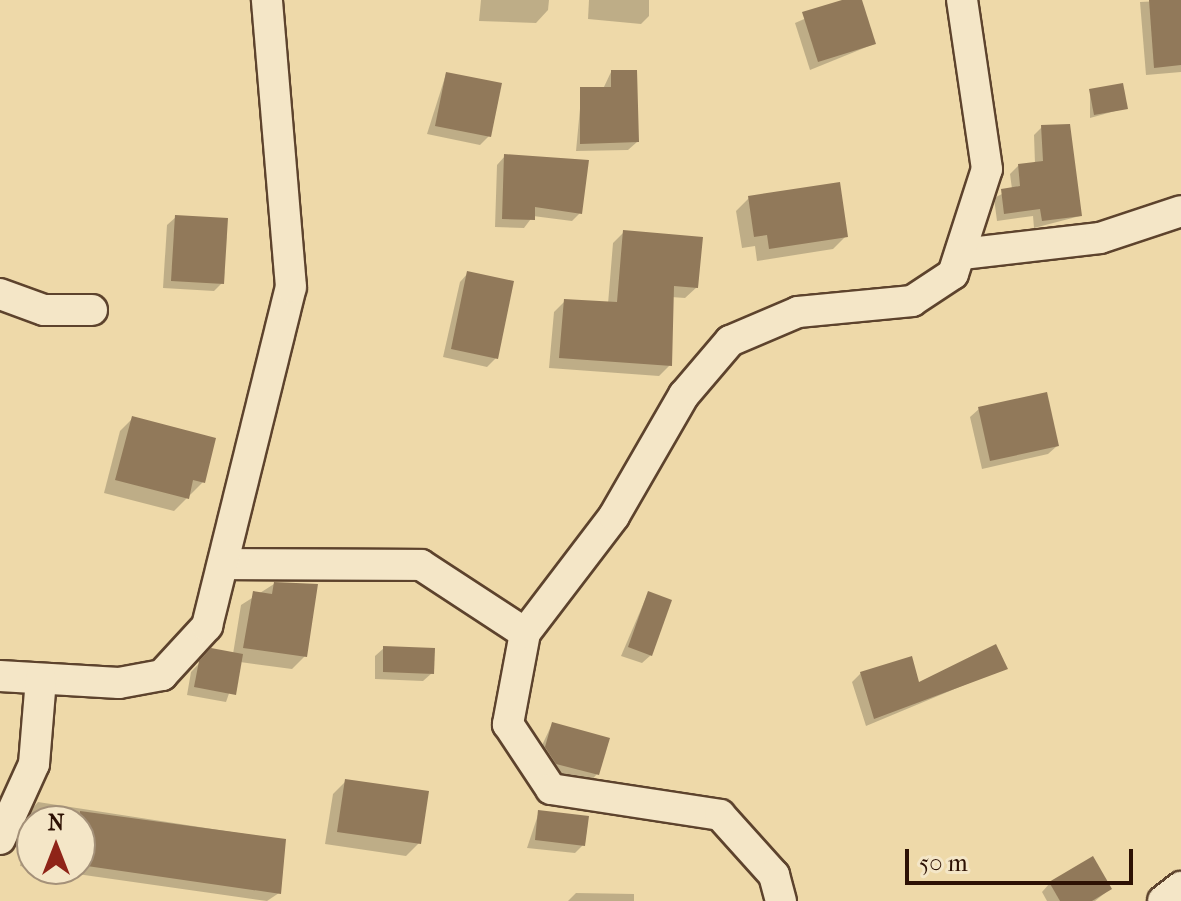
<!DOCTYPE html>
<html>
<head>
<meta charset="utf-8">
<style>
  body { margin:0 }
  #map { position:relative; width:1181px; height:901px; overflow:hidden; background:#eed9a9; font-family:"IM FELL French Canon",serif }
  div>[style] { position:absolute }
  .shadow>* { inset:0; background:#0003 }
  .building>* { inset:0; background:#91795a }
  .roads { filter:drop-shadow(2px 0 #5d432d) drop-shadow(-2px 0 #5d432d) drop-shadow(0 2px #5d432d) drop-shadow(0 -2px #5d432d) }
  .street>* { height:30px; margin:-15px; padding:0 15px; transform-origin:15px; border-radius:15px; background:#f4e6c7 }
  span { translate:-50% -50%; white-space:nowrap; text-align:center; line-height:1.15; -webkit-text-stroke:7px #f4e6c7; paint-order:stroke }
  .north { position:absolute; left:16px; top:805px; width:80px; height:80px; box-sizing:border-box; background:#f4e6c7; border:2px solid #a49179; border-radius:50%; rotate:0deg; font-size:22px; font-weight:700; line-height:32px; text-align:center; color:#2d1104 }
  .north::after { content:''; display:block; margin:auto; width:28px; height:36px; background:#8f2418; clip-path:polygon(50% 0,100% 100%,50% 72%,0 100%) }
  .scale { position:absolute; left:905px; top:849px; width:228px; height:36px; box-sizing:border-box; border:4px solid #2d1104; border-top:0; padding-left:10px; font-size:24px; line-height:28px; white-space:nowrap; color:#2d1104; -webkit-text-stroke:6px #f4e6c7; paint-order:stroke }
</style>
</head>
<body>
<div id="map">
  <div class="shadow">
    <i style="clip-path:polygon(481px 0,549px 0,548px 10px,536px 23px,479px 21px)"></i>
    <i style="clip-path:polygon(589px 0,649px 0,649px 16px,641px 24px,588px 19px)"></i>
    <i style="clip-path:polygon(848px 0,860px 0,874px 44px,810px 70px,795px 23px)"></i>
    <i style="clip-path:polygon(1181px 0,1181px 72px,1146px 75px,1140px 2px)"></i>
    <i style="clip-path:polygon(611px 72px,637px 142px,628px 150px,576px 151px,581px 98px,603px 89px)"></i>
    <i style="clip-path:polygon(446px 74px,489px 136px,480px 145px,427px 134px)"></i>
    <i style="clip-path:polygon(1090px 91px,1126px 108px,1090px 118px)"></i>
    <i style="clip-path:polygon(1042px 127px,1080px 216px,1034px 228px,1033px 216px,997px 221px,994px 198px,1012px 189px,1010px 174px,1018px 166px,1035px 164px,1034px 135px)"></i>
    <i style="clip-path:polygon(505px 156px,580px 213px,572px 221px,533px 216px,524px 228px,495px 227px,497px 165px)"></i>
    <i style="clip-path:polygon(749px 198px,846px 236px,833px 249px,757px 261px,755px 246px,742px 248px,736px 211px)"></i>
    <i style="clip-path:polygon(176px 217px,222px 283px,214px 291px,163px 288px,167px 225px)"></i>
    <i style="clip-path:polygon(624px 232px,697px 287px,685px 298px,671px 297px,670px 365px,659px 376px,549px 368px,554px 312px,565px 301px,608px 304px,613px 243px)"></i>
    <i style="clip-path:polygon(468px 273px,496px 358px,487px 367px,443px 357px,460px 282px)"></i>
    <i style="clip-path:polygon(979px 409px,1057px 446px,1048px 454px,982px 469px,970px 417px)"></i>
    <i style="clip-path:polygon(132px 419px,203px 482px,174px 511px,104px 493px,120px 431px)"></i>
    <i style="clip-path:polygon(274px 584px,305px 656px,292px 669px,240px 662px,226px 702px,187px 695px,191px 672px,211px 651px,233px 654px,241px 605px)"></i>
    <i style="clip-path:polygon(648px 593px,651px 655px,642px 663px,621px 656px)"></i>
    <i style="clip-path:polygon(384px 648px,432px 673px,423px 681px,375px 679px,375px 656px)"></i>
    <i style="clip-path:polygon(1005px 668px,866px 726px,852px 682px,861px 673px,918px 685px)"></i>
    <i style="clip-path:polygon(552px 724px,597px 774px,589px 783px,547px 772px,537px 756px)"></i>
    <i style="clip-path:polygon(346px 781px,419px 843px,406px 856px,325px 844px,333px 794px)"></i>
    <i style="clip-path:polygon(38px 802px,284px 840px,279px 893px,267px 901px,42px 869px,80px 869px,80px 821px,32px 821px,32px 868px,20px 866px,30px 811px)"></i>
    <i style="clip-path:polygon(539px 812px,583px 845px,575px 853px,527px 848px)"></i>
    <i style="clip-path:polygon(1050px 883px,1110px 889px,1095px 901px,1047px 901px,1042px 892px)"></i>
    <i style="clip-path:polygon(576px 893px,634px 894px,634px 901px,568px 901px)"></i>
  </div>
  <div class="building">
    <i style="clip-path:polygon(842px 0,862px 0,876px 44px,818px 62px,802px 12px)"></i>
    <i style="clip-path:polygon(1149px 0,1181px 0,1181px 65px,1154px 68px)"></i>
    <i style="clip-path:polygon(611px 70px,637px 70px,639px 142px,580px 144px,580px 87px,611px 87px)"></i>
    <i style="clip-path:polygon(446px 72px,502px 83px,491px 137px,435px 126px)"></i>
    <i style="clip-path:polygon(1123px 83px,1128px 109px,1094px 115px,1089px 89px)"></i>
    <i style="clip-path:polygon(1070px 124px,1082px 216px,1042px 221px,1040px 209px,1004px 214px,1001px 189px,1020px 186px,1018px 164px,1043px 161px,1041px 125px)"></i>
    <i style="clip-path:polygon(504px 154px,589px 160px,582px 214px,535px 207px,535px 220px,502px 219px)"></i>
    <i style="clip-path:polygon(840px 182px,848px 237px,769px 249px,767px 235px,754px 237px,748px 196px)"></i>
    <i style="clip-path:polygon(175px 215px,228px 218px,224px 284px,171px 281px)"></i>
    <i style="clip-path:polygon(623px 230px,703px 237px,698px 288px,674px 286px,672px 366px,559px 358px,564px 299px,617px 302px)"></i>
    <i style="clip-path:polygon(467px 271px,514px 281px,498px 359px,451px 349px)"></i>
    <i style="clip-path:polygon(1047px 392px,1059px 446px,990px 461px,978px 407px)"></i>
    <i style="clip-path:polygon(132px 416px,216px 438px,205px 483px,193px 480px,189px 499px,115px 480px)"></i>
    <i style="clip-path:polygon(274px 582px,318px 584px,307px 657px,243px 648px,253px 591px,272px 594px)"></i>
    <i style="clip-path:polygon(648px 591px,672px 600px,652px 656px,628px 647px)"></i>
    <i style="clip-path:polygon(996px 644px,1008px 669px,874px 719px,860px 672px,912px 656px,919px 682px)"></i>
    <i style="clip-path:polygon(383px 646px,435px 648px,434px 674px,383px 672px)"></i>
    <i style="clip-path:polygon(211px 648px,243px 654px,236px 695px,194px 687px,199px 661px)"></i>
    <i style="clip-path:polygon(552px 722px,610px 738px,599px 775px,556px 764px,545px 747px)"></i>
    <i style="clip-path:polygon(345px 779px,429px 791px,421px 844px,337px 832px)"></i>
    <i style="clip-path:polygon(538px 810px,589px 816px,585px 846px,535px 840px)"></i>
    <i style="clip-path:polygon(80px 811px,286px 839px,281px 894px,80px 865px)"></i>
    <i style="clip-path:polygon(1093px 856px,1112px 889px,1092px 901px,1060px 901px,1049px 882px)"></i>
  </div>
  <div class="roads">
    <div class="street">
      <i style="left:962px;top:254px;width:139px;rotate:-6.6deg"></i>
      <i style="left:1100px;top:238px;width:85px;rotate:-18.4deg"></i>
      <i style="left:0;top:294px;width:47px;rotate:20deg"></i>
      <i style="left:44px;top:310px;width:48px"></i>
      <i style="left:224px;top:564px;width:197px;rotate:0.3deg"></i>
      <i style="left:421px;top:565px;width:124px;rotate:33.2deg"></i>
      <i style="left:525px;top:633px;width:93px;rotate:100.6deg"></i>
      <i style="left:508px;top:724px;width:78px;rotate:56.5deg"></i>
      <i style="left:551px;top:789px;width:171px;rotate:8.7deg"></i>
      <i style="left:720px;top:815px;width:81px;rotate:48deg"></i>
      <i style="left:774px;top:875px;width:27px;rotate:75deg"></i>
      <i style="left:525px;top:633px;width:147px;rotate:-52.7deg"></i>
      <i style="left:614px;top:516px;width:140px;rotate:-60deg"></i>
      <i style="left:684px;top:395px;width:71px;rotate:-49.6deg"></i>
      <i style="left:730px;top:341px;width:74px;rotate:-23.1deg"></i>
      <i style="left:798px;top:312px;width:115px;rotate:-5.5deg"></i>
      <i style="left:912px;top:301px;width:49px;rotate:-33.4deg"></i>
      <i style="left:953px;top:274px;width:110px;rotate:-72.1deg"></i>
      <i style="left:987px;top:169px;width:171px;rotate:-98.4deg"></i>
      <i style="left:0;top:676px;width:119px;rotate:3.4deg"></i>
      <i style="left:119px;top:683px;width:44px;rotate:-10.5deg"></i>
      <i style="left:162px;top:675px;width:67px;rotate:-47.4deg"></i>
      <i style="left:207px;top:626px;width:349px;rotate:-76.1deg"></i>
      <i style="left:291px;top:287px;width:288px;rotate:-94.8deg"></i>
      <i style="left:0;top:839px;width:82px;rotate:-65.6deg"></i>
      <i style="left:34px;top:764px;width:85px;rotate:-85.3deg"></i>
      <i style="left:1163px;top:901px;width:23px;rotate:-38deg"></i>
    </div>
  </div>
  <div class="north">N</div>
  <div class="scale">50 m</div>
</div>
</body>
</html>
